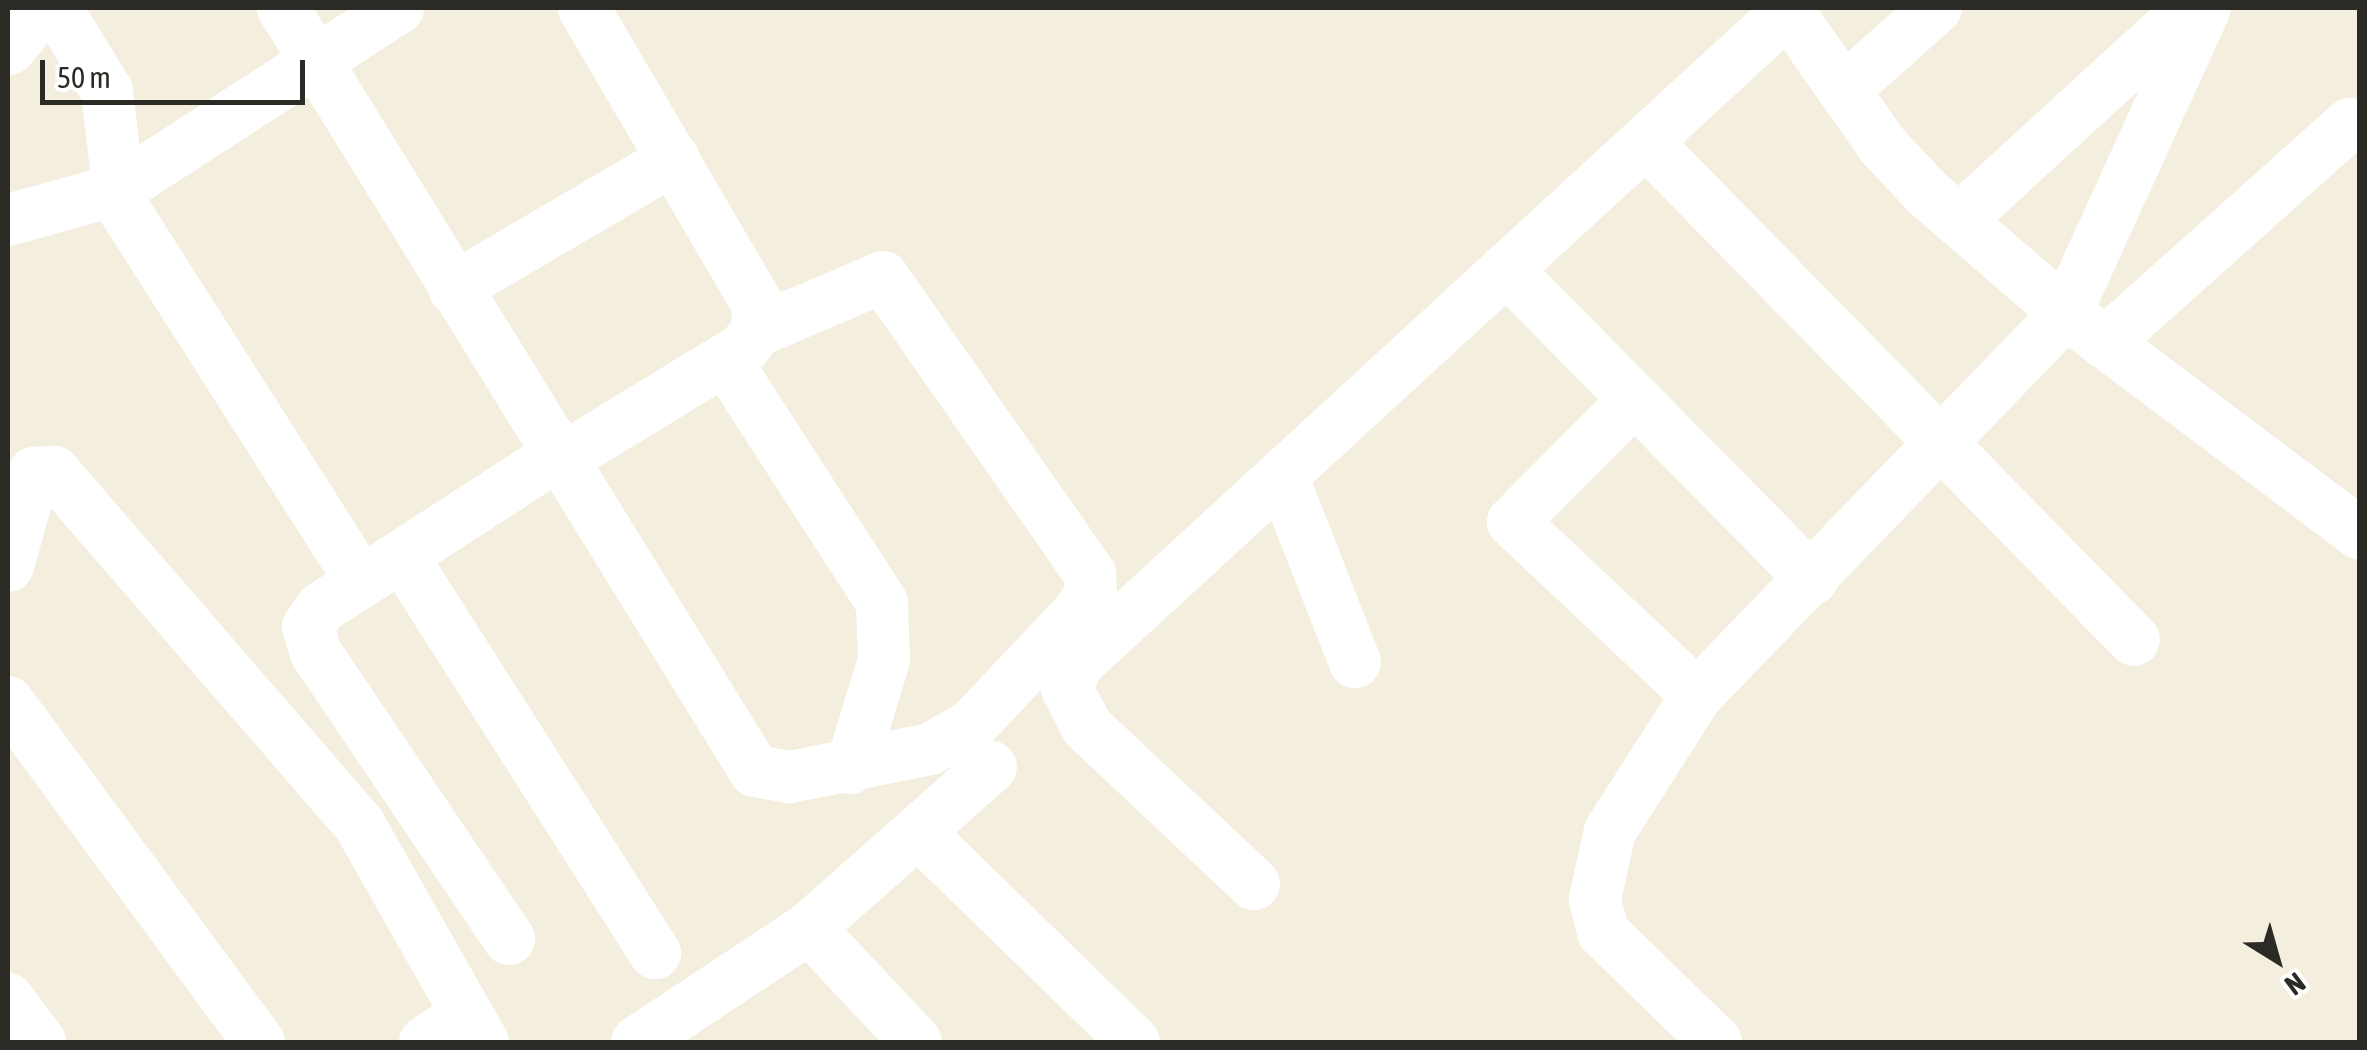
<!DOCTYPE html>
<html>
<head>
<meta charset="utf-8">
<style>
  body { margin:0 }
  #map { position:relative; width:2367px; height:1050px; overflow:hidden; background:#f3eedd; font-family:"Asap Condensed",sans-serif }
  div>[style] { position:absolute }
  .minor>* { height:52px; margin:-26px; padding:0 26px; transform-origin:26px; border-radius:26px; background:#fff }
  .major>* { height:55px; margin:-27.5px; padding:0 27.5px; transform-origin:27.5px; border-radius:27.5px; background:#fff }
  span { translate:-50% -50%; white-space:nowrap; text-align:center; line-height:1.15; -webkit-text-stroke:10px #fff; paint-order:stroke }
  .frame { position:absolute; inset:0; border:10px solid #2c2a24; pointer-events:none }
  .north { position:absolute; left:2227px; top:910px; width:100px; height:100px; -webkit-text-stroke:8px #fff; paint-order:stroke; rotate:143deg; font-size:28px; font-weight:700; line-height:40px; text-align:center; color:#2c2a24 }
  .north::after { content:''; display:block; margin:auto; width:35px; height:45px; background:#2c2a24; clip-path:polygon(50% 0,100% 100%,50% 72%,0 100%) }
  .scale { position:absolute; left:40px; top:60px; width:265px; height:45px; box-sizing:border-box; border:5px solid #2c2a24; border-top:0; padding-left:12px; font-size:30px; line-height:35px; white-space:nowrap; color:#2c2a24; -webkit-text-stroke:8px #fff; paint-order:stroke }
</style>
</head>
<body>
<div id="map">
  <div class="minor">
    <i style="left:56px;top:8px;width:97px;rotate:58.4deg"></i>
    <i style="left:107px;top:91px;width:113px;rotate:83.4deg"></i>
    <i style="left:120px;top:203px;width:449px;rotate:57.5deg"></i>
    <i style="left:283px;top:8px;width:897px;rotate:58.26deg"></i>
    <i style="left:755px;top:771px;width:36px;rotate:10deg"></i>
    <i style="left:790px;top:777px;width:143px;rotate:-11.3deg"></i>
    <i style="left:930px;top:749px;width:48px;rotate:-29.7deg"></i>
    <i style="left:972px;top:725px;width:156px;rotate:-46.6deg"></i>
    <i style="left:1079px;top:612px;width:22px;rotate:-58deg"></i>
    <i style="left:1091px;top:593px;width:19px;rotate:-93deg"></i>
    <i style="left:1090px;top:574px;width:362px;rotate:-124.9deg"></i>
    <i style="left:883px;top:277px;width:137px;rotate:156.8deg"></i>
    <i style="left:1786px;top:8px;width:169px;rotate:54.9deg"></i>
    <i style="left:1883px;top:146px;width:66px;rotate:46.8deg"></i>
    <i style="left:1928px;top:194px;width:182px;rotate:40.8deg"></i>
    <i style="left:2066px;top:313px;width:368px;rotate:36.9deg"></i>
    <i style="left:1844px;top:90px;width:123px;rotate:-41.7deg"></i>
    <i style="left:1646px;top:142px;width:697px;rotate:45.58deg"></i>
    <i style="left:8px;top:220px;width:113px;rotate:-15.4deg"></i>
    <i style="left:117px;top:190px;width:335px;rotate:-32.9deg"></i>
    <i style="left:1959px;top:220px;width:314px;rotate:-42.5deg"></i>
    <i style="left:1506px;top:269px;width:436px;rotate:45.4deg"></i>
    <i style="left:454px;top:288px;width:255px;rotate:-30.4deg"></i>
    <i style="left:2105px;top:343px;width:329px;rotate:-41.8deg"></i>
    <i style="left:725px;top:360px;width:289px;rotate:57.1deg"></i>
    <i style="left:882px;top:603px;width:57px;rotate:88deg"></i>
    <i style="left:884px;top:660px;width:113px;rotate:107deg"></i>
    <i style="left:1635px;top:399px;width:173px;rotate:134.8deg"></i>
    <i style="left:1513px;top:522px;width:253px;rotate:43.2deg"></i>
    <i style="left:559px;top:461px;width:217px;rotate:-31.4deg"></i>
    <i style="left:744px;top:348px;width:21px;rotate:-53deg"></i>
    <i style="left:757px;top:331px;width:26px;rotate:-88deg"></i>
    <i style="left:758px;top:305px;width:344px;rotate:-120.4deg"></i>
    <i style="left:1282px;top:476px;width:200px;rotate:68.6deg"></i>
    <i style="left:402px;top:556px;width:471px;rotate:57.5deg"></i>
    <i style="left:8px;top:566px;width:97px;rotate:-74.4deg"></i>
    <i style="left:34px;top:473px;width:20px;rotate:-3deg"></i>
    <i style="left:54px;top:472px;width:466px;rotate:49.1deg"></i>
    <i style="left:359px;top:824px;width:251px;rotate:60.4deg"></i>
    <i style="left:8px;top:702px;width:423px;rotate:53.6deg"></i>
    <i style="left:919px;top:833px;width:300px;rotate:44.2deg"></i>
    <i style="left:1254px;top:884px;width:229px;rotate:-136.8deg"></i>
    <i style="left:1087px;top:727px;width:43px;rotate:-117.8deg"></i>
    <i style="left:1067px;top:689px;width:27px;rotate:-68deg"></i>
    <i style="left:1077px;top:664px;width:965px;rotate:-42.57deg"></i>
    <i style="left:809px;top:928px;width:156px;rotate:46.8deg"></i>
    <i style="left:509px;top:939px;width:345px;rotate:-124deg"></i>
    <i style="left:316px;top:653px;width:27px;rotate:-107deg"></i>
    <i style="left:308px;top:627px;width:23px;rotate:-56deg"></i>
    <i style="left:321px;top:608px;width:280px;rotate:-32.9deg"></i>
    <i style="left:8px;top:999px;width:54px;rotate:53.3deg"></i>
    <i style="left:425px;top:1042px;width:50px;rotate:-33.7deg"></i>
    <i style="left:637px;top:1042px;width:206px;rotate:-33.5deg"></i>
    <i style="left:809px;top:928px;width:243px;rotate:-41.5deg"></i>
    <i style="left:1716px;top:1042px;width:158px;rotate:-135.8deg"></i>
    <i style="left:1603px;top:932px;width:34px;rotate:-104deg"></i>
    <i style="left:1595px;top:899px;width:70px;rotate:-77.6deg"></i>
    <i style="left:1610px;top:831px;width:161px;rotate:-57.4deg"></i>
    <i style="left:1697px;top:695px;width:531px;rotate:-45.99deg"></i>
    <i style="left:2066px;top:313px;width:335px;rotate:-65.5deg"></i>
  </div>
  <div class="major">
    <i style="left:8px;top:47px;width:50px;rotate:-50.6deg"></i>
  </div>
  <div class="frame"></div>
  <div class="north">N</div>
  <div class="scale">50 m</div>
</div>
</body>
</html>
